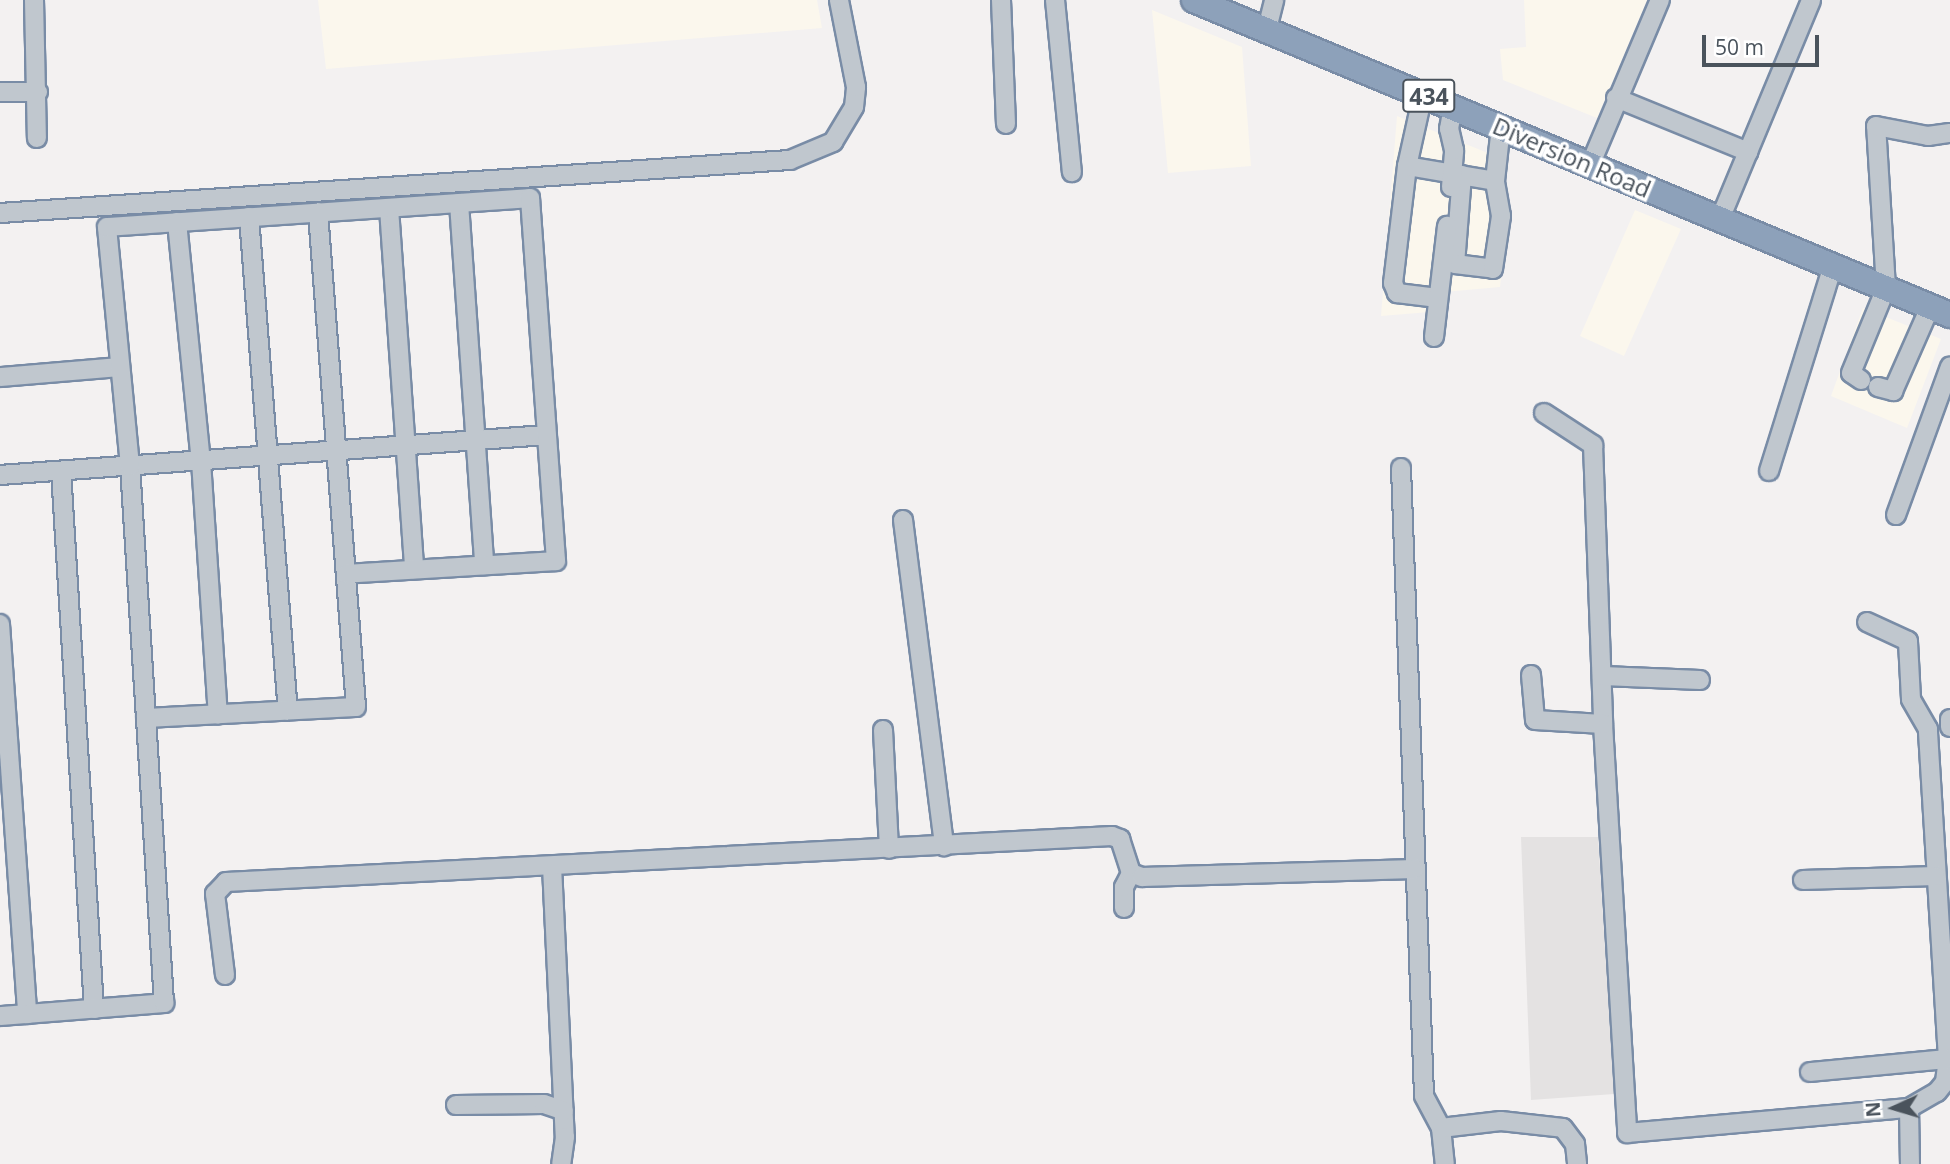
<!DOCTYPE html>
<html>
<head>
<meta charset="utf-8">
<style>
  body { margin:0 }
  #map { position:relative; width:1950px; height:1164px; overflow:hidden; background:#f3f1f1; font-family:"Open Sans",sans-serif }
  div>[style] { position:absolute }
  .commercial>* { inset:0; background:#fbf7ed }
  .education>* { inset:0; background:#e4e2e2 }
  .roads { filter:drop-shadow(2px 0 #798ca6) drop-shadow(-2px 0 #798ca6) drop-shadow(0 2px #798ca6) drop-shadow(0 -2px #798ca6) }
  .minor>* { height:18px; margin:-9px; padding:0 9px; transform-origin:9px; border-radius:9px; background:#c0c7ce }
  .highway>* { height:24px; margin:-12px; padding:0 12px; transform-origin:12px; border-radius:12px; background:#8da1ba }
  span { translate:-50% -50%; white-space:nowrap; text-align:center; line-height:1.15; -webkit-text-stroke:7px #fff; paint-order:stroke }
  .shield-label span { padding:2px 5px; background:#fff; border:2px solid; border-radius:5px; -webkit-text-stroke-width:0 }
  .shield-label { font-size:23px; color:#4a535c; font-weight:700 }
  .street-label { font-size:24px; color:#4a535c }
  .north { position:absolute; left:1859px; top:1073px; width:70px; height:70px; -webkit-text-stroke:5px #fff; paint-order:stroke; rotate:266deg; font-size:19px; font-weight:700; line-height:28px; text-align:center; color:#4a535c }
  .north::after { content:''; display:block; margin:auto; width:24px; height:32px; background:#4a535c; clip-path:polygon(50% 0,100% 100%,50% 72%,0 100%) }
  .scale { position:absolute; left:1702px; top:35px; width:117px; height:32px; box-sizing:border-box; border:4px solid #4a535c; border-top:0; padding-left:9px; font-size:21px; line-height:24px; white-space:nowrap; color:#4a535c; -webkit-text-stroke:5px #fff; paint-order:stroke }
</style>
</head>
<body>
<div id="map">
  <div class="commercial">
    <i style="clip-path:polygon(318px 0,817px 0,822px 28px,326px 69px)"></i>
    <i style="clip-path:polygon(1524px 0,1647px 0,1597px 118px,1503px 80px,1500px 49px,1526px 47px)"></i>
    <i style="clip-path:polygon(1152px 10px,1242px 47px,1251px 166px,1168px 173px)"></i>
    <i style="clip-path:polygon(1397px 116px,1500px 158px,1508px 217px,1500px 287px,1444px 292px,1442px 311px,1381px 316px)"></i>
    <i style="clip-path:polygon(1635px 210px,1681px 229px,1624px 356px,1580px 336px)"></i>
    <i style="clip-path:polygon(1863px 308px,1941px 339px,1907px 428px,1831px 396px)"></i>
  </div>
  <div class="education">
    <i style="clip-path:polygon(1521px 837px,1598px 837px,1614px 1094px,1531px 1100px)"></i>
  </div>
  <div class="roads">
    <div class="minor">
      <i style="left:34px;top:0;width:138px;rotate:88.8deg"></i>
      <i style="left:1001px;top:0;width:124px;rotate:87.7deg"></i>
      <i style="left:1055px;top:0;width:173px;rotate:84.4deg"></i>
      <i style="left:1266px;top:33px;width:34px;rotate:-76deg"></i>
      <i style="left:0;top:92px;width:38px"></i>
      <i style="left:1423px;top:94px;width:74px;rotate:102.5deg"></i>
      <i style="left:1407px;top:166px;width:118px;rotate:96.8deg"></i>
      <i style="left:1393px;top:283px;width:11px;rotate:68deg"></i>
      <i style="left:1397px;top:293px;width:41px;rotate:7deg"></i>
      <i style="left:1616px;top:98px;width:143px;rotate:22.2deg"></i>
      <i style="left:1591px;top:163px;width:177px;rotate:-67.1deg"></i>
      <i style="left:1407px;top:166px;width:89px;rotate:9.7deg"></i>
      <i style="left:1462px;top:175px;width:89px;rotate:94.5deg"></i>
      <i style="left:1455px;top:264px;width:38px;rotate:7deg"></i>
      <i style="left:1493px;top:269px;width:54px;rotate:-81.4deg"></i>
      <i style="left:1501px;top:216px;width:36px;rotate:-100deg"></i>
      <i style="left:1495px;top:181px;width:54px;rotate:-83.7deg"></i>
      <i style="left:1451px;top:187px;width:37px;rotate:-85deg"></i>
      <i style="left:1454px;top:150px;width:22px;rotate:-103deg"></i>
      <i style="left:1449px;top:129px;width:22px;rotate:-80deg"></i>
      <i style="left:459px;top:203px;width:363px;rotate:86deg"></i>
      <i style="left:389px;top:208px;width:362px;rotate:86deg"></i>
      <i style="left:0;top:213px;width:792px;rotate:-3.84deg"></i>
      <i style="left:790px;top:160px;width:47px;rotate:-22.7deg"></i>
      <i style="left:833px;top:142px;width:41px;rotate:-59deg"></i>
      <i style="left:854px;top:107px;width:20px;rotate:-84deg"></i>
      <i style="left:856px;top:87px;width:89px;rotate:-101.1deg"></i>
      <i style="left:249px;top:217px;width:495px;rotate:85.5deg"></i>
      <i style="left:1720px;top:219px;width:237px;rotate:-67.4deg"></i>
      <i style="left:177px;top:222px;width:240px;rotate:84.3deg"></i>
      <i style="left:201px;top:461px;width:254px;rotate:86.2deg"></i>
      <i style="left:1434px;top:337px;width:112px;rotate:-83.3deg"></i>
      <i style="left:0;top:377px;width:120px;rotate:-4.8deg"></i>
      <i style="left:1861px;top:380px;width:12px;rotate:-145deg"></i>
      <i style="left:1851px;top:373px;width:92px;rotate:-67.6deg"></i>
      <i style="left:1886px;top:288px;width:162px;rotate:-93.5deg"></i>
      <i style="left:1876px;top:126px;width:53px;rotate:10.9deg"></i>
      <i style="left:1928px;top:136px;width:22px;rotate:-8deg"></i>
      <i style="left:1878px;top:387px;width:16px;rotate:15deg"></i>
      <i style="left:1893px;top:391px;width:92px;rotate:-66.2deg"></i>
      <i style="left:1544px;top:413px;width:59px;rotate:33.1deg"></i>
      <i style="left:1593px;top:445px;width:279px;rotate:87.9deg"></i>
      <i style="left:1603px;top:724px;width:410px;rotate:86.6deg"></i>
      <i style="left:1627px;top:1133px;width:283px;rotate:-5.1deg"></i>
      <i style="left:1909px;top:1108px;width:32px;rotate:-30deg"></i>
      <i style="left:1937px;top:1092px;width:13px;rotate:-51deg"></i>
      <i style="left:1945px;top:1082px;width:23px;rotate:-83deg"></i>
      <i style="left:1948px;top:1059px;width:331px;rotate:-93.5deg"></i>
      <i style="left:1928px;top:729px;width:34px;rotate:-120deg"></i>
      <i style="left:1911px;top:699px;width:58px;rotate:-93deg"></i>
      <i style="left:1908px;top:641px;width:45px;rotate:-155.1deg"></i>
      <i style="left:1401px;top:468px;width:628px;rotate:87.9deg"></i>
      <i style="left:1424px;top:1096px;width:36px;rotate:62deg"></i>
      <i style="left:1441px;top:1128px;width:36px;rotate:84deg"></i>
      <i style="left:61px;top:471px;width:539px;rotate:86.49deg"></i>
      <i style="left:1769px;top:471px;width:215px;rotate:-72.7deg"></i>
      <i style="left:0;top:475px;width:547px;rotate:-4.19deg"></i>
      <i style="left:1896px;top:515px;width:158px;rotate:-70deg"></i>
      <i style="left:903px;top:520px;width:329px;rotate:82.8deg"></i>
      <i style="left:0;top:624px;width:391px;rotate:86deg"></i>
      <i style="left:1531px;top:675px;width:45px;rotate:84.9deg"></i>
      <i style="left:1535px;top:720px;width:68px;rotate:3.4deg"></i>
      <i style="left:1603px;top:676px;width:97px;rotate:2.4deg"></i>
      <i style="left:146px;top:718px;width:210px;rotate:-3deg"></i>
      <i style="left:356px;top:707px;width:496px;rotate:-94.4deg"></i>
      <i style="left:1950px;top:719px;width:8px;rotate:90deg"></i>
      <i style="left:883px;top:730px;width:119px;rotate:87.1deg"></i>
      <i style="left:552px;top:866px;width:271px;rotate:87.3deg"></i>
      <i style="left:565px;top:1137px;width:27px;rotate:98deg"></i>
      <i style="left:1803px;top:880px;width:132px;rotate:-1.7deg"></i>
      <i style="left:1124px;top:908px;width:21px;rotate:-90deg"></i>
      <i style="left:1124px;top:887px;width:16px;rotate:-63deg"></i>
      <i style="left:225px;top:975px;width:82px;rotate:-97deg"></i>
      <i style="left:215px;top:894px;width:16px;rotate:-47deg"></i>
      <i style="left:226px;top:882px;width:887px;rotate:-2.97deg"></i>
      <i style="left:1112px;top:836px;width:9px;rotate:21deg"></i>
      <i style="left:1120px;top:839px;width:36px;rotate:72deg"></i>
      <i style="left:1131px;top:873px;width:12px;rotate:20deg"></i>
      <i style="left:1142px;top:877px;width:272px;rotate:-1.7deg"></i>
      <i style="left:0;top:1016px;width:165px;rotate:-4.5deg"></i>
      <i style="left:164px;top:1003px;width:538px;rotate:-93.62deg"></i>
      <i style="left:130px;top:466px;width:240px;rotate:-95.5deg"></i>
      <i style="left:107px;top:227px;width:424px;rotate:-3.9deg"></i>
      <i style="left:530px;top:198px;width:364px;rotate:85.9deg"></i>
      <i style="left:556px;top:561px;width:210px;rotate:176.5deg"></i>
      <i style="left:1810px;top:1072px;width:139px;rotate:-5.4deg"></i>
      <i style="left:456px;top:1105px;width:88px;rotate:-0.7deg"></i>
      <i style="left:544px;top:1104px;width:21px;rotate:19deg"></i>
      <i style="left:1909px;top:1108px;width:56px;rotate:89deg"></i>
      <i style="left:1441px;top:1128px;width:60px;rotate:-6.7deg"></i>
      <i style="left:1501px;top:1121px;width:62px;rotate:6.4deg"></i>
      <i style="left:1563px;top:1128px;width:20px;rotate:53deg"></i>
      <i style="left:1575px;top:1144px;width:20px;rotate:84deg"></i>
    </div>
    <div class="highway">
      <i style="left:1194px;top:0;width:819px;rotate:22.62deg"></i>
    </div>
  </div>
  <div class="shield-label">
    <span style="left:1429px;top:96px">434</span>
  </div>
  <div class="street-label">
    <span style="left:1572px;top:157px;rotate:23deg">Diversion Road</span>
  </div>
  <div class="north">N</div>
  <div class="scale">50 m</div>
</div>
</body>
</html>
